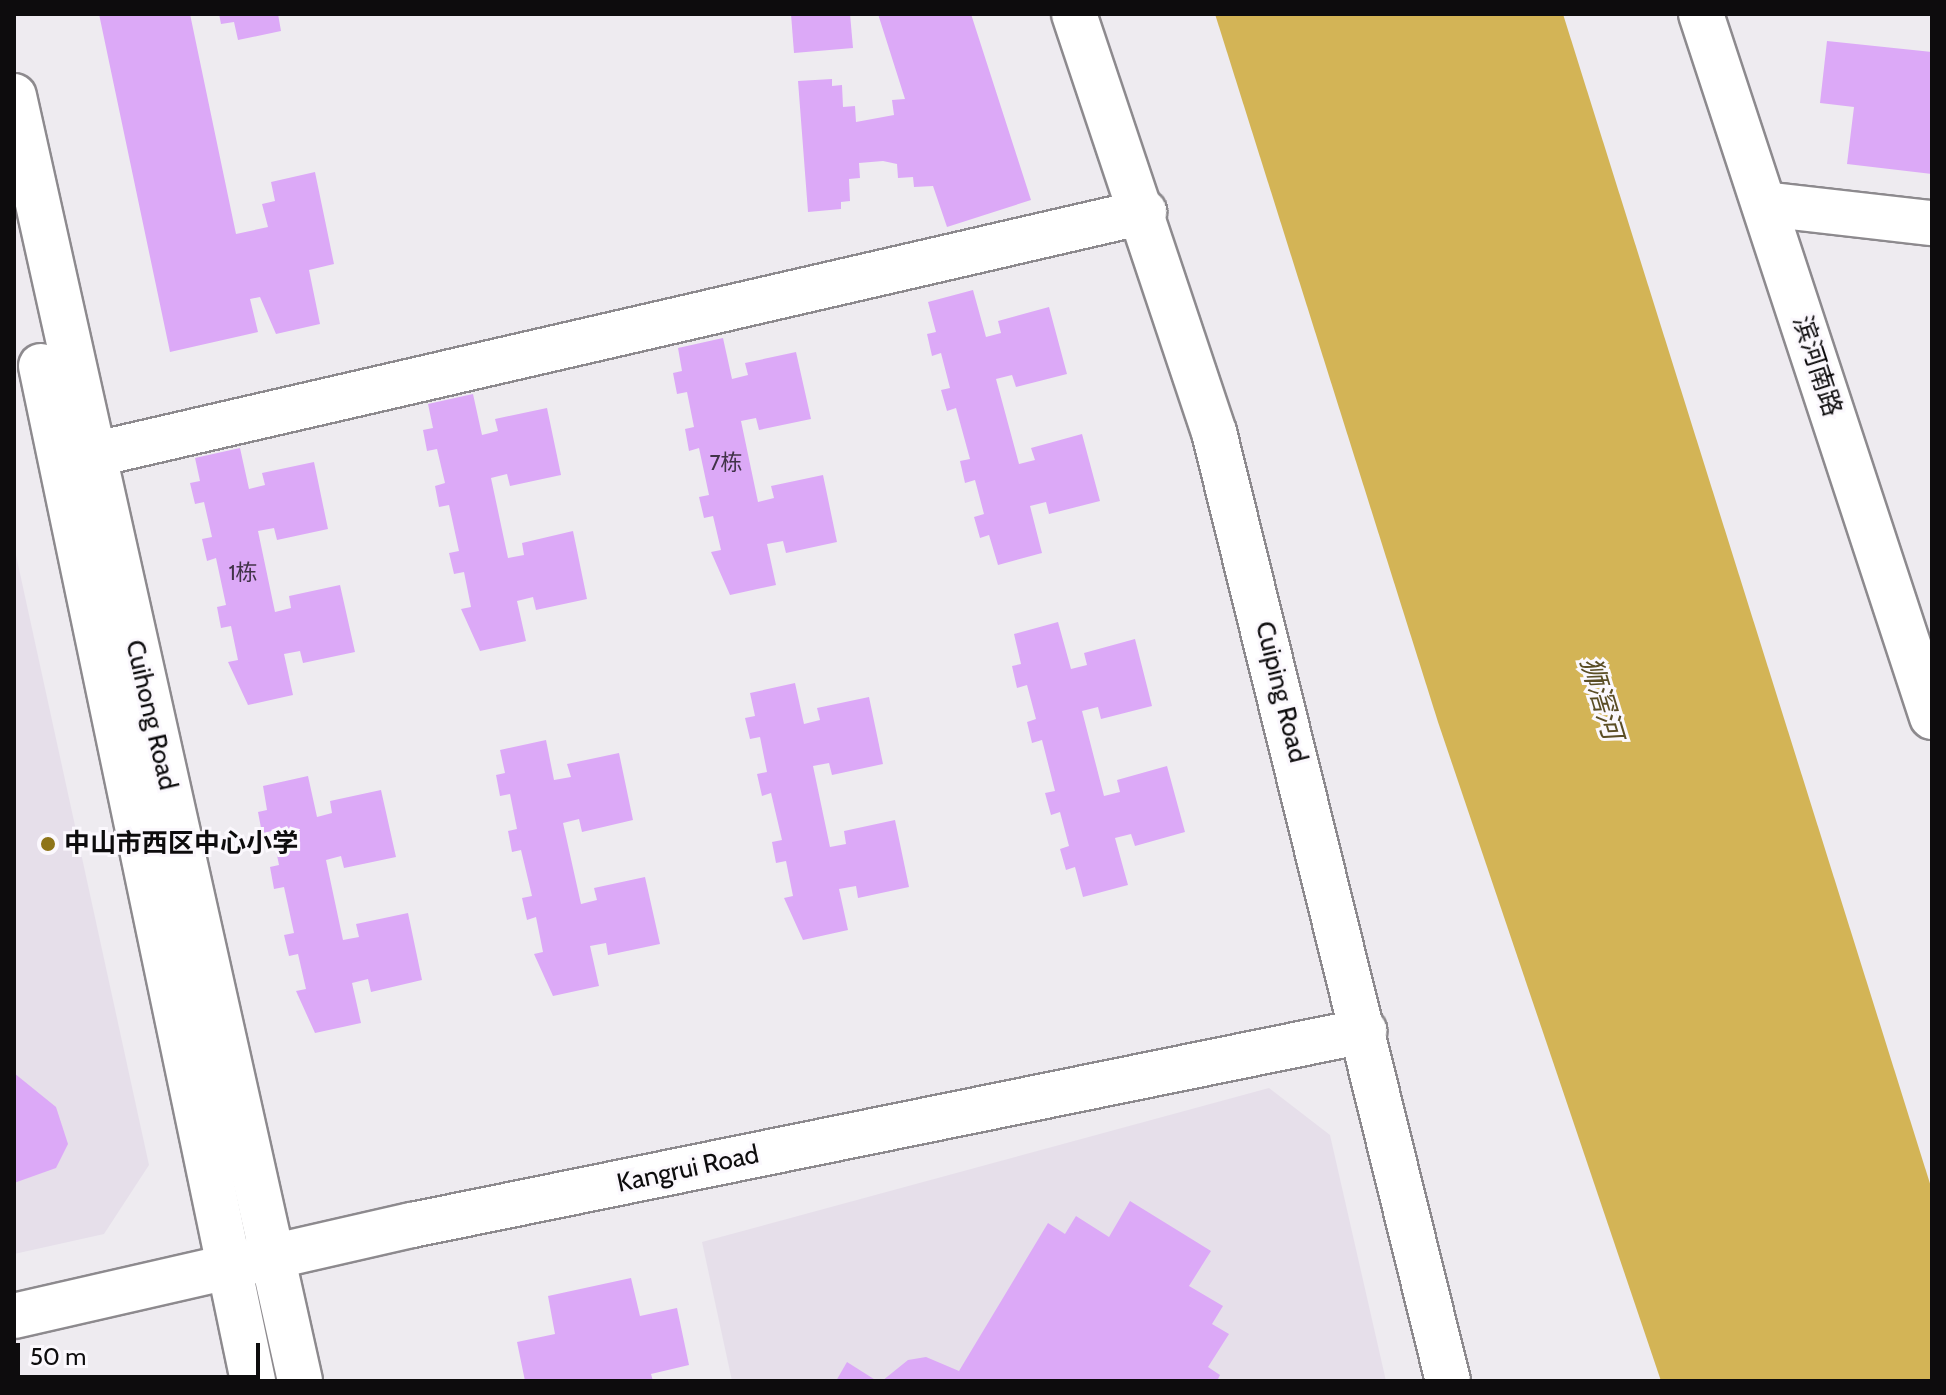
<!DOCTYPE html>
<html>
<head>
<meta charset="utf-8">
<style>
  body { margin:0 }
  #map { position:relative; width:1946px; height:1395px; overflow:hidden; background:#eeebf0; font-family:Cabin,"Noto Sans SC",sans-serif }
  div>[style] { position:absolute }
  .built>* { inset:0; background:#e6dfea }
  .water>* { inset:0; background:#d3b456 }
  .building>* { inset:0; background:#dca9f7 }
  .roads { filter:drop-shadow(2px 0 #8d8a8e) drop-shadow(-2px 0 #8d8a8e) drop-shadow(0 2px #8d8a8e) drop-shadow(0 -2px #8d8a8e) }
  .minor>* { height:44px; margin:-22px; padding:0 22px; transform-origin:22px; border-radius:22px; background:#fff }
  .dots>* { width:22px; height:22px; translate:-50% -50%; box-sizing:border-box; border:4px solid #fbf8fd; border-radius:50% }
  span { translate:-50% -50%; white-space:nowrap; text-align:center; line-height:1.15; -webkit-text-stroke:6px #fbf8fd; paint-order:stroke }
  .number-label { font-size:22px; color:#413348 }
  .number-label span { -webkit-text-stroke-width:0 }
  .street-label { font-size:26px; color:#0d0c0d }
  .poi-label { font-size:26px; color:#0d0c0d; font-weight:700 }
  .left { translate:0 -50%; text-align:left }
  .water-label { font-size:28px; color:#5a4d25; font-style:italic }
  .frame { position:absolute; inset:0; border:16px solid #0d0c0d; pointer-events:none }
  .scale { position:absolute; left:16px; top:1343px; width:244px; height:36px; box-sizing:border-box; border:4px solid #0d0c0d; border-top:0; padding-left:10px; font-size:24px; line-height:28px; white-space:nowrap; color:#0d0c0d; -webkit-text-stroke:6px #fbf8fd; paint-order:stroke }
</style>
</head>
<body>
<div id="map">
  <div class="built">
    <i style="clip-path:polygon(14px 546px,149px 1165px,104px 1234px,14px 1254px)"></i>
    <i style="clip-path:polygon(1269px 1088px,1330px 1135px,1386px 1381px,732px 1381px,702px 1242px)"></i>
  </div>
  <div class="water">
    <i style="clip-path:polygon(1215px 14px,1563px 14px,1932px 1190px,1932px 1381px,1661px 1381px,1438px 722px)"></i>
  </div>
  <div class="building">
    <i style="clip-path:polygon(99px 14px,190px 14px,236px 234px,268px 227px,262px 204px,275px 201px,271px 182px,315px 172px,334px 264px,309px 270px,320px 324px,276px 334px,260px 297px,250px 299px,258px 332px,170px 352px)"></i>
    <i style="clip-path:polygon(219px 14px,278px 14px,281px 31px,238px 40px,234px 22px,221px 24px)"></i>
    <i style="clip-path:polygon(791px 14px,850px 14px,853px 48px,794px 53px)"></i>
    <i style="clip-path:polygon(878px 14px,971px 14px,1031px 200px,947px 227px,933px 186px,914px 187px,913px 177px,898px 178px,897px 164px,883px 161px,859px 163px,860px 178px,849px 179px,850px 201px,841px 202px,841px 209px,808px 212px,798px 81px,832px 79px,832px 86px,842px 85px,843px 107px,855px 106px,856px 122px,894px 115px,892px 100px,905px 99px)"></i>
    <i style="clip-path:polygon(1827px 41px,1932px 52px,1932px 174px,1847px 164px,1854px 107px,1820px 103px)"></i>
    <i style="clip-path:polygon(973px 290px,986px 337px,1001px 333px,998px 321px,1049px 307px,1067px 374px,1016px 387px,1012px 375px,996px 379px,1019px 464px,1035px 460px,1031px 448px,1082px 434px,1100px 501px,1049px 514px,1046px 502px,1030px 506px,1042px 553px,998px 565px,989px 535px,980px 538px,974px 517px,984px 514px,975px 480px,965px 483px,960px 461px,970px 459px,956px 408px,947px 411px,941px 390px,950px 388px,941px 353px,932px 356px,927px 334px,936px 332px,928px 302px)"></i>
    <i style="clip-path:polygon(723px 338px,732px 379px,748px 375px,745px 363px,796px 352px,811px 419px,759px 430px,756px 418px,741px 421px,758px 502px,774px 498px,771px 486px,823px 475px,837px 542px,786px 553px,783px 541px,767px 544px,776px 585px,730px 595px,711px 552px,721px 550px,713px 516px,704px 518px,699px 497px,709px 495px,699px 448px,689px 451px,685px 429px,694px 427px,687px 392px,677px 394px,673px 373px,682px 371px,678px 348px)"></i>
    <i style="clip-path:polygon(473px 394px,482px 435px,498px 431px,495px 419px,547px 408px,561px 475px,510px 486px,507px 474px,491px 478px,508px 558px,524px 555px,522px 543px,573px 531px,587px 599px,536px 610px,533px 597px,517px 601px,526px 641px,480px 651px,461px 609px,471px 607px,464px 572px,454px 574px,449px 553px,459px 551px,449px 505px,439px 507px,435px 486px,445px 483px,437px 449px,427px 451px,423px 430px,433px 428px,428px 404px)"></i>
    <i style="clip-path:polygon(240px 448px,249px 489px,265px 485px,262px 473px,314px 462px,328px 529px,277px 540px,274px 528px,258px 531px,275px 612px,291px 608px,289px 596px,340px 585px,355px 652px,303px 663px,300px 651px,284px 654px,293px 695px,248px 705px,228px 662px,238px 660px,231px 626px,221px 628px,217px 607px,226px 605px,216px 558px,207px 561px,202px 539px,212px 537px,204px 502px,195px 504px,190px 483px,200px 481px,195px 458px)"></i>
    <i style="clip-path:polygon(1058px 622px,1071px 669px,1087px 665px,1084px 653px,1135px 639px,1152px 706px,1101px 719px,1098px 707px,1082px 711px,1104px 796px,1120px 792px,1117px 780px,1167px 766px,1185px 832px,1135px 846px,1131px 834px,1115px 838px,1128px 885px,1083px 897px,1075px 867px,1066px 870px,1060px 849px,1069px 846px,1060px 812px,1051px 815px,1045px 793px,1055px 791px,1042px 740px,1032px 743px,1027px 722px,1036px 719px,1027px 685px,1017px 688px,1012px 666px,1021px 664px,1014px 634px)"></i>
    <i style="clip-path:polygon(795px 683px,804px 724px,820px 720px,817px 708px,869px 697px,883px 764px,832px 775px,829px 763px,813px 766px,830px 847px,846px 844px,844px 831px,895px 820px,909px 887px,858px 898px,856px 886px,839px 889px,848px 930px,803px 940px,784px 898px,793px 896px,786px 861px,776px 863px,772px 842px,782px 840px,771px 793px,762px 796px,757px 774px,767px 772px,760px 737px,750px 739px,745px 718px,755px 716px,750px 693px)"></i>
    <i style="clip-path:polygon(546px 740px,554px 780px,571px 777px,567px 764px,619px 753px,633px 820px,582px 832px,579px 819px,563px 823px,581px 904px,597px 900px,594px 888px,645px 877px,660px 944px,608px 955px,606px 943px,590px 946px,599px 986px,553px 996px,534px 954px,543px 952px,536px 917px,527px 920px,522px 898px,532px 896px,521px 850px,512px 852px,508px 831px,517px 829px,510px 794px,500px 796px,496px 775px,505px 773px,500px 750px)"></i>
    <i style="clip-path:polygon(308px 776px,317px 817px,332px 813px,330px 801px,381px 790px,396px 857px,344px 868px,341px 856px,326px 860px,343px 940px,359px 937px,356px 924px,408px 913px,422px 980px,371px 992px,368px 979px,352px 983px,361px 1023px,315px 1033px,296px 991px,306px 989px,298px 954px,289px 956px,284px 935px,294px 933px,284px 887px,274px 889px,270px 867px,279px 865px,272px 831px,262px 833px,258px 812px,267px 810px,263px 786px)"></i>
    <i style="clip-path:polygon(14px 1073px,56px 1107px,68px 1144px,56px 1168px,14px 1183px)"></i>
    <i style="clip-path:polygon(1130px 1201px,1211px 1251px,1189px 1286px,1223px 1306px,1212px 1324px,1229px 1334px,1208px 1367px,1220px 1375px,1217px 1381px,882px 1381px,908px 1360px,926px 1357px,959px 1371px,1048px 1223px,1065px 1234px,1076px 1216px,1109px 1237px)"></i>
    <i style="clip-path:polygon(631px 1278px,640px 1316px,677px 1308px,689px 1365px,651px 1374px,653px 1381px,525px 1381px,517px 1342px,555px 1334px,548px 1296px)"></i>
    <i style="clip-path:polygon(847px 1362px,877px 1381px,836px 1381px)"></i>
  </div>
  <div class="roads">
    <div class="minor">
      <i style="left:1074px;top:14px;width:441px;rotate:71.5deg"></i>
      <i style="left:1214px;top:432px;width:977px;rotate:76.15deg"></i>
      <i style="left:1701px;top:14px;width:740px;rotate:71.81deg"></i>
      <i style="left:14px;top:96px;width:1316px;rotate:77.45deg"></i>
      <i style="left:1764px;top:204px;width:169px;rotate:6.5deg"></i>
      <i style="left:41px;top:366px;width:1037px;rotate:78.2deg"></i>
      <i style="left:92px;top:455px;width:1080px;rotate:-13.01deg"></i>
      <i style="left:14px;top:1316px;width:408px;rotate:-12.9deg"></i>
      <i style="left:412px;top:1225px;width:972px;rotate:-11.52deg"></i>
    </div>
  </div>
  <div class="dots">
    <i style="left:48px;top:844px;background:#8e7418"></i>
  </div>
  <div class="number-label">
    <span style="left:726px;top:463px">7栋</span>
    <span style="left:243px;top:573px">1栋</span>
  </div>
  <div class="street-label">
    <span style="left:1817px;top:366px;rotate:72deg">滨河南路</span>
    <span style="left:1281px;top:692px;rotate:76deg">Cuiping Road</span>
    <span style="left:151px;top:715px;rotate:77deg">Cuihong Road</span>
    <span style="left:688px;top:1169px;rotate:-12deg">Kangrui Road</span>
  </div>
  <div class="poi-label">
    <span class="left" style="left:64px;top:844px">中山市西区中心小学</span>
  </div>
  <div class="water-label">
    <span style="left:1602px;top:698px;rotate:73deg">狮滘河</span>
  </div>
  <div class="frame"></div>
  <div class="scale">50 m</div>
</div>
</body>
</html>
